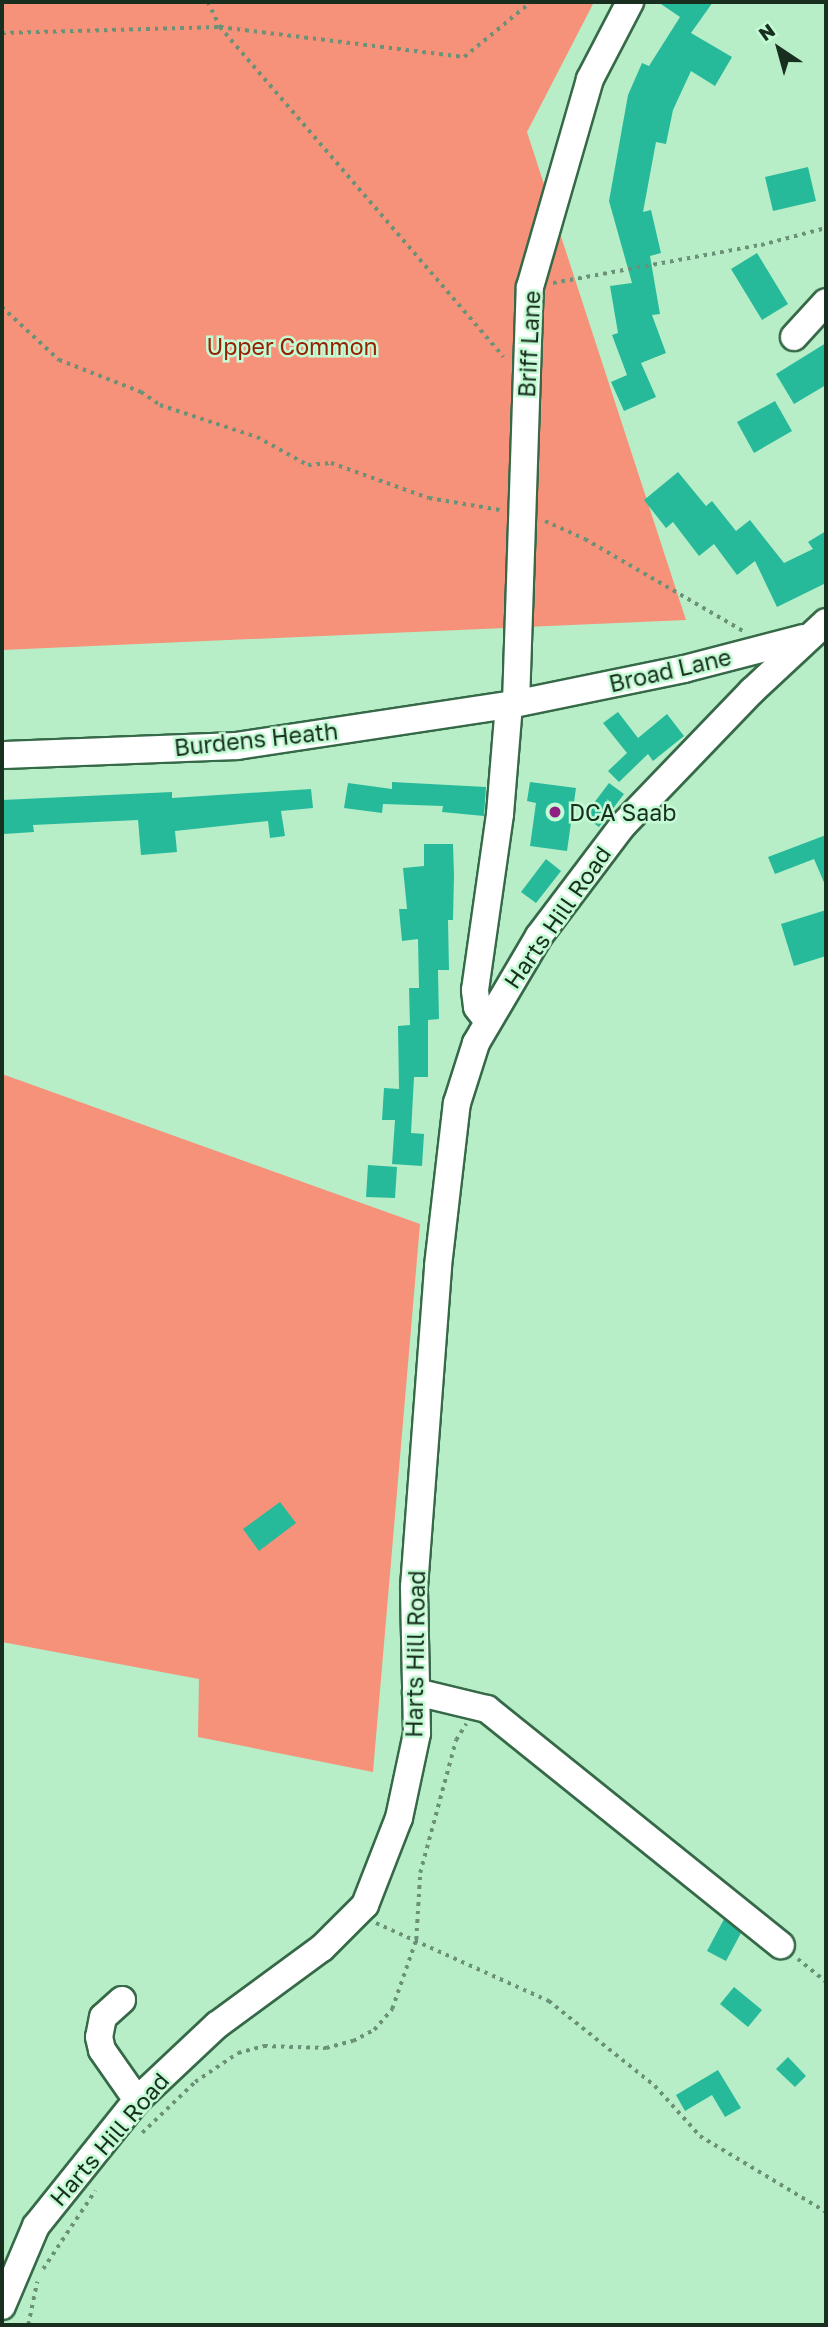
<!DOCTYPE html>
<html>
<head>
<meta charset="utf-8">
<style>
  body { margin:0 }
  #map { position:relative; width:828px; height:2327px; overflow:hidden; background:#b7eec7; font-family:"Golos Text",sans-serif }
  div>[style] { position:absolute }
  .forest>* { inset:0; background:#f6917a }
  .building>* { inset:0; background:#26ba9b }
  .path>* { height:3.5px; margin-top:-1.75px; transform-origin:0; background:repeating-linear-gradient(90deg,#6b9277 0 3.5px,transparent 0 8.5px) }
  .roads { filter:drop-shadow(2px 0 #366948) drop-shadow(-2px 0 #366948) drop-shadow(0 2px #366948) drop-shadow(0 -2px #366948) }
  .minor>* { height:26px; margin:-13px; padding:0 13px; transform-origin:13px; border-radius:13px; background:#fff }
  .dots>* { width:19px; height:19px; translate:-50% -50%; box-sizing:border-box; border:4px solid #c4fbd4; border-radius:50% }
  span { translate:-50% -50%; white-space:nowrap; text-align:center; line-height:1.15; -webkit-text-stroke:5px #c4fbd4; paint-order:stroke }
  .street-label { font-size:23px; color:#182e1f }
  .park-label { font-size:23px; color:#972103 }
  .poi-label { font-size:23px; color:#182e1f }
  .left { translate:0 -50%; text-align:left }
  .frame { position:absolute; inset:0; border:4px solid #182e1f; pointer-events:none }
  .north { position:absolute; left:744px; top:14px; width:70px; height:70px; -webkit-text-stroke:5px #c4fbd4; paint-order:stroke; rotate:324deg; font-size:19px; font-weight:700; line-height:28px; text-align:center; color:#182e1f }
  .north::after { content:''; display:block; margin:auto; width:24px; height:32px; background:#182e1f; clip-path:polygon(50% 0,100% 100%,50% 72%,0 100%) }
</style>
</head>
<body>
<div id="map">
  <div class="forest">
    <i style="clip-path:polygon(2px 2px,594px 2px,527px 132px,686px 620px,2px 650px)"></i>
    <i style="clip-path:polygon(2px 1074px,420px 1224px,373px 1772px,198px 1737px,199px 1679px,2px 1642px)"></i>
  </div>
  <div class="building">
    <i style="clip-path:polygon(658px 2px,713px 2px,691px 33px,732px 57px,715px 86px,691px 71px,673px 110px,666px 144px,656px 142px,643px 212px,651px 210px,661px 253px,650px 256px,660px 314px,652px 315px,666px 353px,641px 363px,656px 397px,624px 411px,611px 382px,627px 375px,612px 335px,618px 333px,610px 286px,632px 283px,609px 201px,628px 95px,642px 63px,649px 66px,680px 17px)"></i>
    <i style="clip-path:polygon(808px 167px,816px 201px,773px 211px,765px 177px)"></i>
    <i style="clip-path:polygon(757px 253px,788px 304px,762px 320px,731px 269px)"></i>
    <i style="clip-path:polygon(826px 343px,826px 385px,794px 404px,776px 374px)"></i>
    <i style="clip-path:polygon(775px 401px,792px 431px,754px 453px,737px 422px)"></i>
    <i style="clip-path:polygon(678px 472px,706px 506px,712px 501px,736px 531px,750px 520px,784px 563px,813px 549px,808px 542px,826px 531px,826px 583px,777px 607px,755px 561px,737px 575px,714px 544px,699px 556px,673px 522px,666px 528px,644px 500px)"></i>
    <i style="clip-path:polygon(618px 712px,638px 738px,667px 714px,684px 736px,653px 761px,648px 754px,619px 782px,608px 771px,627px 753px,603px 723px)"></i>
    <i style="clip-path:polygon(392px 782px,486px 787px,484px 816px,442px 812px,443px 806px,383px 804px,382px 813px,344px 808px,348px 783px,392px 789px)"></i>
    <i style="clip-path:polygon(530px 782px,576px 788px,567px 851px,530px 846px,536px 803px,527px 801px)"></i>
    <i style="clip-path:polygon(609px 783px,624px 794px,599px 827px,584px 816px)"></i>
    <i style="clip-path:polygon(311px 789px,313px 808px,281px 811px,285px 836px,270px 838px,268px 821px,175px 831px,177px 852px,141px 855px,138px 820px,33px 825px,34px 832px,4px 834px,2px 800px,172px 792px,172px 798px)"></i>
    <i style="clip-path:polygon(826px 835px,826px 887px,814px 859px,775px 874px,768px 857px)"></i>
    <i style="clip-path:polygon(424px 844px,453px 844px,454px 875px,453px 920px,448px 920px,449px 970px,438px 970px,439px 1019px,428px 1020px,428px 1077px,414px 1077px,411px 1133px,424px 1134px,422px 1166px,392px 1164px,395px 1120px,382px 1120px,384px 1088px,399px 1089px,398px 1026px,410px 1025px,409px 988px,419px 988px,418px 939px,402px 941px,399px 909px,407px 909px,403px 868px,424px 866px)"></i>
    <i style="clip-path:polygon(546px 859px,561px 871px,536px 903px,521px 892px)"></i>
    <i style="clip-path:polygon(826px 910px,826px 956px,794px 966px,781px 924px)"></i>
    <i style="clip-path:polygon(368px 1165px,397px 1167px,395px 1198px,366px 1197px)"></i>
    <i style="clip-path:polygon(280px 1502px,296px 1523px,259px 1551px,243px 1529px)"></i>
    <i style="clip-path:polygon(724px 1919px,741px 1933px,726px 1961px,707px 1951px)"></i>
    <i style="clip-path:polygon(734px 1987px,762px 2010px,748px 2027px,720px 2004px)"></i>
    <i style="clip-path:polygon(788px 2057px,806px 2076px,795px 2087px,776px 2069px)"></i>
    <i style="clip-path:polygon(718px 2070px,741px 2108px,725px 2117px,712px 2095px,685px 2111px,676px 2095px)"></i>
  </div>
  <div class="path">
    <i style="left:208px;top:2px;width:28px;rotate:64deg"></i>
    <i style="left:220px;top:27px;width:435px;rotate:49.3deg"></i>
    <i style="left:2px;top:33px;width:218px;rotate:-1.6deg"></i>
    <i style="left:220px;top:27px;width:246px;rotate:7deg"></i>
    <i style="left:464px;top:57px;width:87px;rotate:-39.4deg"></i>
    <i style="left:553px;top:283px;width:211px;rotate:-10.4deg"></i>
    <i style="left:761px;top:245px;width:67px;rotate:-14.7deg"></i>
    <i style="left:2px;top:307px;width:78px;rotate:42.9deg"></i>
    <i style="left:59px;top:360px;width:88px;rotate:21.3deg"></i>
    <i style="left:141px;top:392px;width:23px;rotate:34deg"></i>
    <i style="left:160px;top:405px;width:102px;rotate:18.3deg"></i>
    <i style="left:257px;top:437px;width:58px;rotate:28.8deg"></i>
    <i style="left:308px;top:465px;width:23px;rotate:-5deg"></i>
    <i style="left:331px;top:463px;width:104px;rotate:19.7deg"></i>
    <i style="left:429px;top:498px;width:72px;rotate:9.6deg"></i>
    <i style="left:545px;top:521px;width:44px;rotate:24.2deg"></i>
    <i style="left:585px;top:539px;width:183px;rotate:30.2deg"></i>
    <i style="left:376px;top:1923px;width:190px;rotate:24.3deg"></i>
    <i style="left:549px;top:2001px;width:136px;rotate:38.7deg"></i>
    <i style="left:655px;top:2086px;width:67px;rotate:48deg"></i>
    <i style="left:700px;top:2136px;width:147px;rotate:31.1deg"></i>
    <i style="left:798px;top:1959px;width:36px;rotate:39deg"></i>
    <i style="left:142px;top:2133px;width:74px;rotate:-43.9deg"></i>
    <i style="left:195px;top:2082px;width:52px;rotate:-34deg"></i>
    <i style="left:238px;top:2053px;width:27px;rotate:-15deg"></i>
    <i style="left:264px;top:2046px;width:62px;rotate:1.8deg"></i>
    <i style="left:326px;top:2048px;width:28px;rotate:-15deg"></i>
    <i style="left:353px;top:2041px;width:24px;rotate:-28deg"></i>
    <i style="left:374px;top:2030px;width:28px;rotate:-49deg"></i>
    <i style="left:392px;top:2009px;width:73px;rotate:-70.8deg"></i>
    <i style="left:416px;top:1940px;width:67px;rotate:-86.6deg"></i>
    <i style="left:420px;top:1873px;width:138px;rotate:-74.9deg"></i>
    <i style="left:456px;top:1740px;width:19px;rotate:-58deg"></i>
    <i style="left:43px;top:2269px;width:94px;rotate:-56.3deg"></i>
    <i style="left:28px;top:2325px;width:44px;rotate:-78.2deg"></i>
  </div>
  <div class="roads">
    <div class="minor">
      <i style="left:794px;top:337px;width:47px;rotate:-47.6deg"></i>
      <i style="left:516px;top:703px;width:416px;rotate:-88.1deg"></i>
      <i style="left:530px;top:287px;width:216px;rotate:-73.9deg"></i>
      <i style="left:590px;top:79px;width:87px;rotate:-62.5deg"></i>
      <i style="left:2px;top:755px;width:235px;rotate:-2.2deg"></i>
      <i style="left:237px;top:746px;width:275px;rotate:-8.6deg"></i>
      <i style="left:509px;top:705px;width:179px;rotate:-11.6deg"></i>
      <i style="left:684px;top:669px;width:124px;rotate:-14.5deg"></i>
      <i style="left:487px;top:1020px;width:16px;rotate:-128deg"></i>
      <i style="left:477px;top:1007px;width:17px;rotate:-97deg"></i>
      <i style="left:475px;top:990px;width:178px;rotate:-81.9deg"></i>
      <i style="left:500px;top:814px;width:109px;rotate:-85.3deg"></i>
      <i style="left:416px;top:1692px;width:73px;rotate:13.5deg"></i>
      <i style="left:487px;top:1709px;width:377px;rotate:38.8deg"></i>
      <i style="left:122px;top:2000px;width:25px;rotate:138deg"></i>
      <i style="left:103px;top:2017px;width:20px;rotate:101deg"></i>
      <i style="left:99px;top:2037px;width:13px;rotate:77deg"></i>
      <i style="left:102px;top:2050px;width:61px;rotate:55deg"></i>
      <i style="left:2px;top:2306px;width:87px;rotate:-67deg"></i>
      <i style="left:36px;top:2226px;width:161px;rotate:-51.3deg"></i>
      <i style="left:137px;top:2100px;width:110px;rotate:-43.2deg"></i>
      <i style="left:217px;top:2025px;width:130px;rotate:-36.3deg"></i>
      <i style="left:322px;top:1948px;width:61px;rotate:-45deg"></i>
      <i style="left:365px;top:1905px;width:93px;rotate:-68.7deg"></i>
      <i style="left:399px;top:1818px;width:87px;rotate:-78deg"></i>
      <i style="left:417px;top:1733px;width:146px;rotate:-91.2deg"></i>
      <i style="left:414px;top:1587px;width:322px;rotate:-85.7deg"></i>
      <i style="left:438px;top:1266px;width:164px;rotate:-83.4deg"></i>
      <i style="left:457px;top:1103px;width:63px;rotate:-72.4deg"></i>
      <i style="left:476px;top:1043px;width:124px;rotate:-59.5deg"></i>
      <i style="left:539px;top:936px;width:139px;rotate:-52.9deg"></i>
      <i style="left:623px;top:825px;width:186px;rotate:-46.1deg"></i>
      <i style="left:752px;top:691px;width:101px;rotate:-43deg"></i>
    </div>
  </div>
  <div class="dots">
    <i style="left:555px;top:812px;background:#8f1f80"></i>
  </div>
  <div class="street-label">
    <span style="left:529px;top:344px;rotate:-87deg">Briff Lane</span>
    <span style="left:670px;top:670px;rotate:-13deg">Broad Lane</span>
    <span style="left:256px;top:739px;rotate:-6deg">Burdens Heath</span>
    <span style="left:557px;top:917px;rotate:-55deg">Harts Hill Road</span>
    <span style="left:415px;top:1654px;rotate:-89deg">Harts Hill Road</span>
    <span style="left:109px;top:2139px;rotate:-49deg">Harts Hill Road</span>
  </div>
  <div class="park-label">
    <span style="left:292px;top:346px">Upper Common</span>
  </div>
  <div class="poi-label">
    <span class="left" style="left:569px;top:812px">DCA Saab</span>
  </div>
  <div class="frame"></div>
  <div class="north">N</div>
</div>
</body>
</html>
